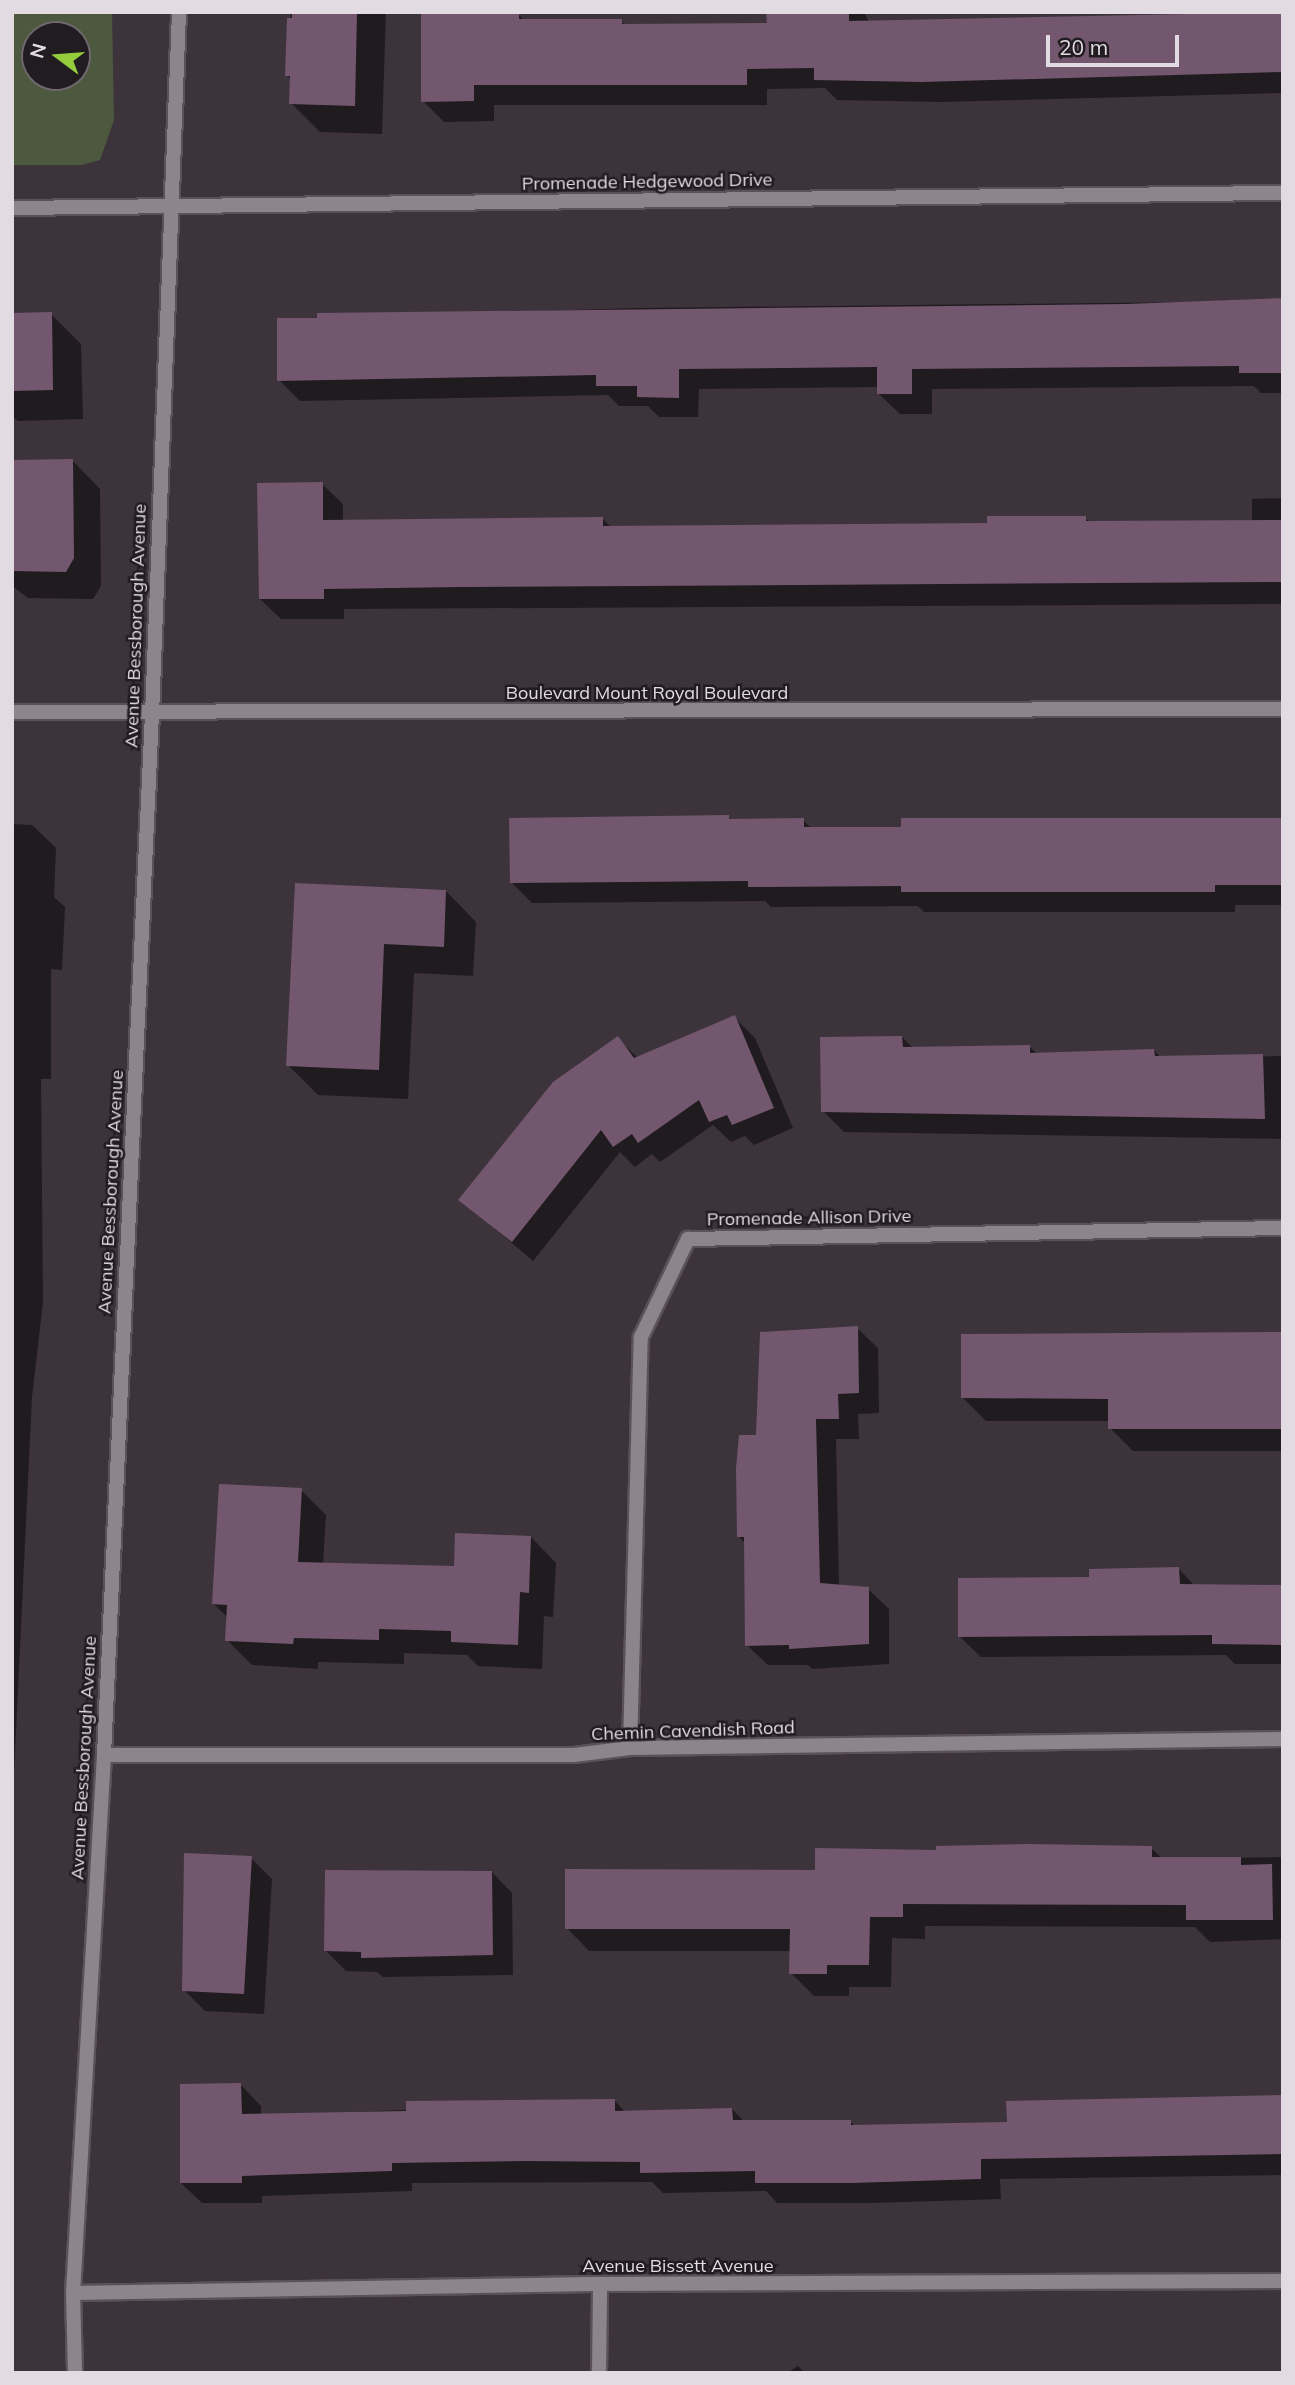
<!DOCTYPE html>
<html>
<head>
<meta charset="utf-8">
<style>
  body { margin:0 }
  #map { position:relative; width:1295px; height:2385px; overflow:hidden; background:#3d333b; font-family:Mulish,sans-serif }
  div>[style] { position:absolute }
  .green>* { inset:0; background:#4d593f }
  .shadow>* { inset:0; background:#0007 }
  .building>* { inset:0; background:#73576e }
  .roads { filter:drop-shadow(2px 0 #5b5159) drop-shadow(-2px 0 #5b5159) drop-shadow(0 2px #5b5159) drop-shadow(0 -2px #5b5159) }
  .street>* { height:14px; margin:-7px; padding:0 7px; transform-origin:7px; border-radius:7px; background:#8c868a }
  span { translate:-50% -50%; white-space:nowrap; text-align:center; line-height:1.15; -webkit-text-stroke:5px #211c20; paint-order:stroke }
  .street-label { font-size:18px; color:#e2dbe1 }
  .frame { position:absolute; inset:0; border:14px solid #e2dbe1; pointer-events:none }
  .north { position:absolute; left:21px; top:21px; width:70px; height:70px; box-sizing:border-box; background:#211c20; border:2px solid #6e686d; border-radius:50%; rotate:286deg; font-size:19px; font-weight:700; line-height:28px; text-align:center; color:#e2dbe1 }
  .north::after { content:''; display:block; margin:auto; width:24px; height:32px; background:#95cc3b; clip-path:polygon(50% 0,100% 100%,50% 72%,0 100%) }
  .scale { position:absolute; left:1046px; top:35px; width:133px; height:32px; box-sizing:border-box; border:4px solid #e2dbe1; border-top:0; padding-left:9px; font-size:21px; line-height:24px; white-space:nowrap; color:#e2dbe1; -webkit-text-stroke:5px #211c20; paint-order:stroke }
</style>
</head>
<body>
<div id="map">
  <div class="green">
    <i style="clip-path:polygon(evenodd,12px 12px,112px 12px,114px 120px,100px 160px,82px 165px,12px 165px,12px 12px,35px 35px,77px 35px,77px 77px,35px 77px,35px 35px)"></i>
  </div>
  <div class="shadow">
    <i style="clip-path:polygon(291px 12px,386px 12px,382px 134px,320px 132px,291px 103px,292px 80px,287px 75px)"></i>
    <i style="clip-path:polygon(768px 12px,864px 12px,869px 22px,1283px 12px,1283px 93px,942px 102px,837px 100px,825px 88px,767px 89px,767px 105px,494px 105px,494px 121px,444px 122px,423px 101px,518px 14px,525px 21px,621px 21px,626px 26px,768px 25px)"></i>
    <i style="clip-path:polygon(1283px 301px,1283px 393px,1261px 393px,1254px 386px,932px 389px,932px 414px,900px 414px,879px 394px,879px 387px,699px 389px,698px 417px,659px 417px,648px 406px,619px 406px,608px 395px,300px 401px,279px 380px,279px 319px,637px 308px)"></i>
    <i style="clip-path:polygon(12px 314px,51px 314px,81px 344px,83px 419px,18px 421px,12px 417px)"></i>
    <i style="clip-path:polygon(12px 461px,73px 461px,100px 489px,101px 586px,93px 599px,28px 598px,12px 586px)"></i>
    <i style="clip-path:polygon(322px 484px,343px 504px,343px 522px,603px 519px,611px 527px,989px 525px,1085px 518px,1091px 523px,1252px 522px,1252px 499px,1283px 498px,1283px 604px,344px 609px,344px 619px,281px 619px,260px 599px)"></i>
    <i style="clip-path:polygon(728px 817px,732px 821px,803px 820px,812px 829px,903px 828px,903px 819px,1283px 818px,1283px 905px,1235px 905px,1235px 912px,924px 912px,918px 906px,771px 907px,765px 901px,532px 903px,512px 883px)"></i>
    <i style="clip-path:polygon(12px 824px,32px 825px,56px 848px,54px 897px,65px 907px,62px 970px,51px 969px,51px 1079px,41px 1079px,43px 1302px,32px 1397px,12px 1815px)"></i>
    <i style="clip-path:polygon(296px 885px,446px 891px,476px 922px,473px 976px,414px 973px,408px 1099px,318px 1095px,288px 1065px)"></i>
    <i style="clip-path:polygon(734px 1017px,755px 1038px,793px 1128px,754px 1145px,745px 1136px,731px 1142px,713px 1125px,660px 1162px,652px 1154px,635px 1167px,620px 1152px,533px 1261px,461px 1200px,617px 1038px,638px 1058px)"></i>
    <i style="clip-path:polygon(902px 1037px,913px 1048px,1029px 1046px,1037px 1054px,1154px 1050px,1161px 1058px,1283px 1056px,1283px 1139px,844px 1132px,823px 1111px)"></i>
    <i style="clip-path:polygon(857px 1328px,878px 1348px,879px 1413px,858px 1414px,859px 1439px,836px 1439px,839px 1586px,868px 1589px,889px 1609px,889px 1664px,812px 1669px,808px 1665px,768px 1665px,747px 1645px,746px 1544px,739px 1537px,758px 1437px)"></i>
    <i style="clip-path:polygon(1283px 1333px,1283px 1451px,1133px 1451px,1110px 1428px,1110px 1421px,986px 1421px,963px 1398px)"></i>
    <i style="clip-path:polygon(301px 1490px,326px 1515px,323px 1564px,455px 1567px,531px 1537px,556px 1563px,553px 1617px,544px 1616px,542px 1669px,478px 1666px,467px 1655px,404px 1653px,404px 1664px,318px 1662px,318px 1669px,252px 1665px,227px 1640px,228px 1618px,214px 1604px)"></i>
    <i style="clip-path:polygon(1179px 1569px,1195px 1586px,1283px 1586px,1283px 1664px,1235px 1664px,1226px 1655px,981px 1657px,960px 1637px,1091px 1579px)"></i>
    <i style="clip-path:polygon(1151px 1848px,1163px 1859px,1283px 1857px,1283px 1939px,1210px 1942px,1195px 1927px,925px 1926px,925px 1939px,892px 1938px,891px 1987px,849px 1987px,849px 1996px,814px 1996px,791px 1973px,791px 1951px,589px 1951px,567px 1928px,817px 1872px,938px 1852px)"></i>
    <i style="clip-path:polygon(186px 1854px,251px 1858px,272px 1879px,264px 2014px,205px 2011px,184px 1990px)"></i>
    <i style="clip-path:polygon(492px 1872px,512px 1893px,513px 1975px,383px 1977px,377px 1972px,346px 1971px,326px 1951px)"></i>
    <i style="clip-path:polygon(241px 2085px,261px 2106px,261px 2116px,615px 2101px,625px 2112px,732px 2109px,744px 2121px,850px 2121px,856px 2127px,1009px 2123px,1283px 2097px,1283px 2175px,1000px 2179px,1001px 2199px,872px 2203px,777px 2203px,766px 2191px,663px 2193px,652px 2182px,412px 2183px,412px 2191px,262px 2196px,262px 2203px,202px 2203px,181px 2183px)"></i>
    <i style="clip-path:polygon(798px 2366px,805px 2373px,787px 2373px)"></i>
  </div>
  <div class="building">
    <i style="clip-path:polygon(292px 12px,357px 12px,355px 106px,289px 104px,290px 76px,285px 76px,287px 18px,292px 18px)"></i>
    <i style="clip-path:polygon(766px 12px,849px 12px,849px 21px,1283px 12px,1283px 72px,921px 82px,814px 80px,814px 68px,747px 69px,747px 85px,474px 85px,474px 101px,421px 102px,421px 14px,519px 13px,519px 19px,622px 19px,622px 24px,767px 23px)"></i>
    <i style="clip-path:polygon(1283px 298px,1283px 373px,1239px 373px,1239px 366px,912px 369px,912px 394px,877px 394px,877px 367px,679px 369px,679px 398px,637px 397px,637px 386px,596px 386px,596px 375px,277px 381px,277px 318px,317px 318px,317px 313px,1126px 304px)"></i>
    <i style="clip-path:polygon(52px 312px,53px 390px,12px 391px,12px 313px)"></i>
    <i style="clip-path:polygon(73px 459px,74px 558px,66px 572px,12px 571px,12px 460px)"></i>
    <i style="clip-path:polygon(323px 482px,323px 520px,603px 517px,603px 526px,987px 523px,987px 516px,1086px 516px,1086px 521px,1283px 520px,1283px 582px,461px 587px,324px 589px,324px 599px,259px 599px,257px 483px)"></i>
    <i style="clip-path:polygon(729px 815px,729px 819px,804px 818px,804px 827px,901px 827px,901px 818px,1283px 818px,1283px 885px,1215px 885px,1215px 892px,901px 892px,901px 886px,748px 887px,748px 881px,510px 883px,509px 818px)"></i>
    <i style="clip-path:polygon(295px 883px,446px 890px,444px 947px,384px 944px,379px 1070px,286px 1066px)"></i>
    <i style="clip-path:polygon(735px 1015px,774px 1108px,732px 1125px,727px 1115px,709px 1122px,699px 1100px,638px 1143px,632px 1134px,613px 1147px,601px 1130px,512px 1242px,458px 1200px,553px 1082px,618px 1036px,634px 1058px)"></i>
    <i style="clip-path:polygon(902px 1036px,903px 1047px,1030px 1045px,1030px 1053px,1154px 1049px,1155px 1056px,1263px 1054px,1265px 1119px,821px 1112px,820px 1037px)"></i>
    <i style="clip-path:polygon(858px 1326px,859px 1393px,838px 1394px,839px 1419px,816px 1419px,820px 1583px,869px 1587px,869px 1644px,789px 1649px,789px 1645px,745px 1646px,744px 1537px,737px 1537px,736px 1468px,739px 1435px,756px 1435px,760px 1332px)"></i>
    <i style="clip-path:polygon(1283px 1332px,1283px 1429px,1108px 1429px,1108px 1399px,961px 1398px,961px 1334px)"></i>
    <i style="clip-path:polygon(219px 1484px,302px 1488px,298px 1562px,454px 1566px,455px 1533px,531px 1536px,529px 1593px,520px 1592px,518px 1645px,451px 1642px,451px 1631px,379px 1629px,379px 1640px,294px 1638px,293px 1644px,225px 1641px,227px 1605px,212px 1604px)"></i>
    <i style="clip-path:polygon(1179px 1567px,1180px 1584px,1283px 1585px,1283px 1645px,1212px 1644px,1212px 1635px,958px 1637px,958px 1578px,1089px 1577px,1089px 1569px)"></i>
    <i style="clip-path:polygon(1027px 1844px,1152px 1846px,1152px 1857px,1241px 1857px,1241px 1865px,1272px 1864px,1273px 1920px,1186px 1920px,1186px 1905px,903px 1904px,903px 1917px,870px 1917px,869px 1965px,827px 1965px,827px 1974px,789px 1974px,790px 1929px,565px 1929px,565px 1869px,815px 1870px,815px 1848px,936px 1850px,936px 1846px)"></i>
    <i style="clip-path:polygon(184px 1853px,252px 1856px,244px 1994px,182px 1991px)"></i>
    <i style="clip-path:polygon(325px 1870px,492px 1871px,493px 1955px,361px 1958px,361px 1952px,324px 1951px)"></i>
    <i style="clip-path:polygon(241px 2083px,242px 2114px,406px 2111px,406px 2101px,615px 2099px,615px 2111px,732px 2108px,733px 2120px,851px 2120px,851px 2125px,1007px 2122px,1006px 2101px,1283px 2095px,1283px 2154px,981px 2159px,981px 2179px,851px 2183px,755px 2183px,755px 2171px,640px 2173px,640px 2162px,523px 2161px,392px 2163px,392px 2171px,242px 2176px,242px 2183px,180px 2183px,180px 2084px)"></i>
  </div>
  <div class="roads">
    <div class="street">
      <i style="left:12px;top:208px;width:1271px;rotate:-0.68deg"></i>
      <i style="left:12px;top:712px;width:1271px;rotate:-0.14deg"></i>
      <i style="left:630px;top:1748px;width:411px;rotate:-88.5deg"></i>
      <i style="left:641px;top:1337px;width:109px;rotate:-64.4deg"></i>
      <i style="left:688px;top:1239px;width:595px;rotate:-1.06deg"></i>
      <i style="left:104px;top:1755px;width:470px"></i>
      <i style="left:574px;top:1755px;width:56px;rotate:-7.1deg"></i>
      <i style="left:630px;top:1748px;width:653px;rotate:-0.79deg"></i>
      <i style="left:73px;top:2293px;width:521px;rotate:-0.99deg"></i>
      <i style="left:594px;top:2284px;width:689px;rotate:-0.25deg"></i>
      <i style="left:75px;top:2373px;width:80px;rotate:-91.4deg"></i>
      <i style="left:73px;top:2293px;width:539px;rotate:-86.7deg"></i>
      <i style="left:104px;top:1755px;width:1041px;rotate:-87.36deg"></i>
      <i style="left:152px;top:715px;width:704px;rotate:-87.8deg"></i>
      <i style="left:599px;top:2373px;width:87px;rotate:-89.3deg"></i>
    </div>
  </div>
  <div class="street-label">
    <span style="left:647px;top:182px;rotate:-1deg">Promenade Hedgewood Drive</span>
    <span style="left:136px;top:626px;rotate:-88deg">Avenue Bessborough Avenue</span>
    <span style="left:647px;top:693px">Boulevard Mount Royal Boulevard</span>
    <span style="left:111px;top:1192px;rotate:-87deg">Avenue Bessborough Avenue</span>
    <span style="left:809px;top:1218px;rotate:-1deg">Promenade Allison Drive</span>
    <span style="left:693px;top:1731px;rotate:-2deg">Chemin Cavendish Road</span>
    <span style="left:84px;top:1758px;rotate:-87deg">Avenue Bessborough Avenue</span>
    <span style="left:678px;top:2266px">Avenue Bissett Avenue</span>
  </div>
  <div class="frame"></div>
  <div class="north">N</div>
  <div class="scale">20 m</div>
</div>
</body>
</html>
